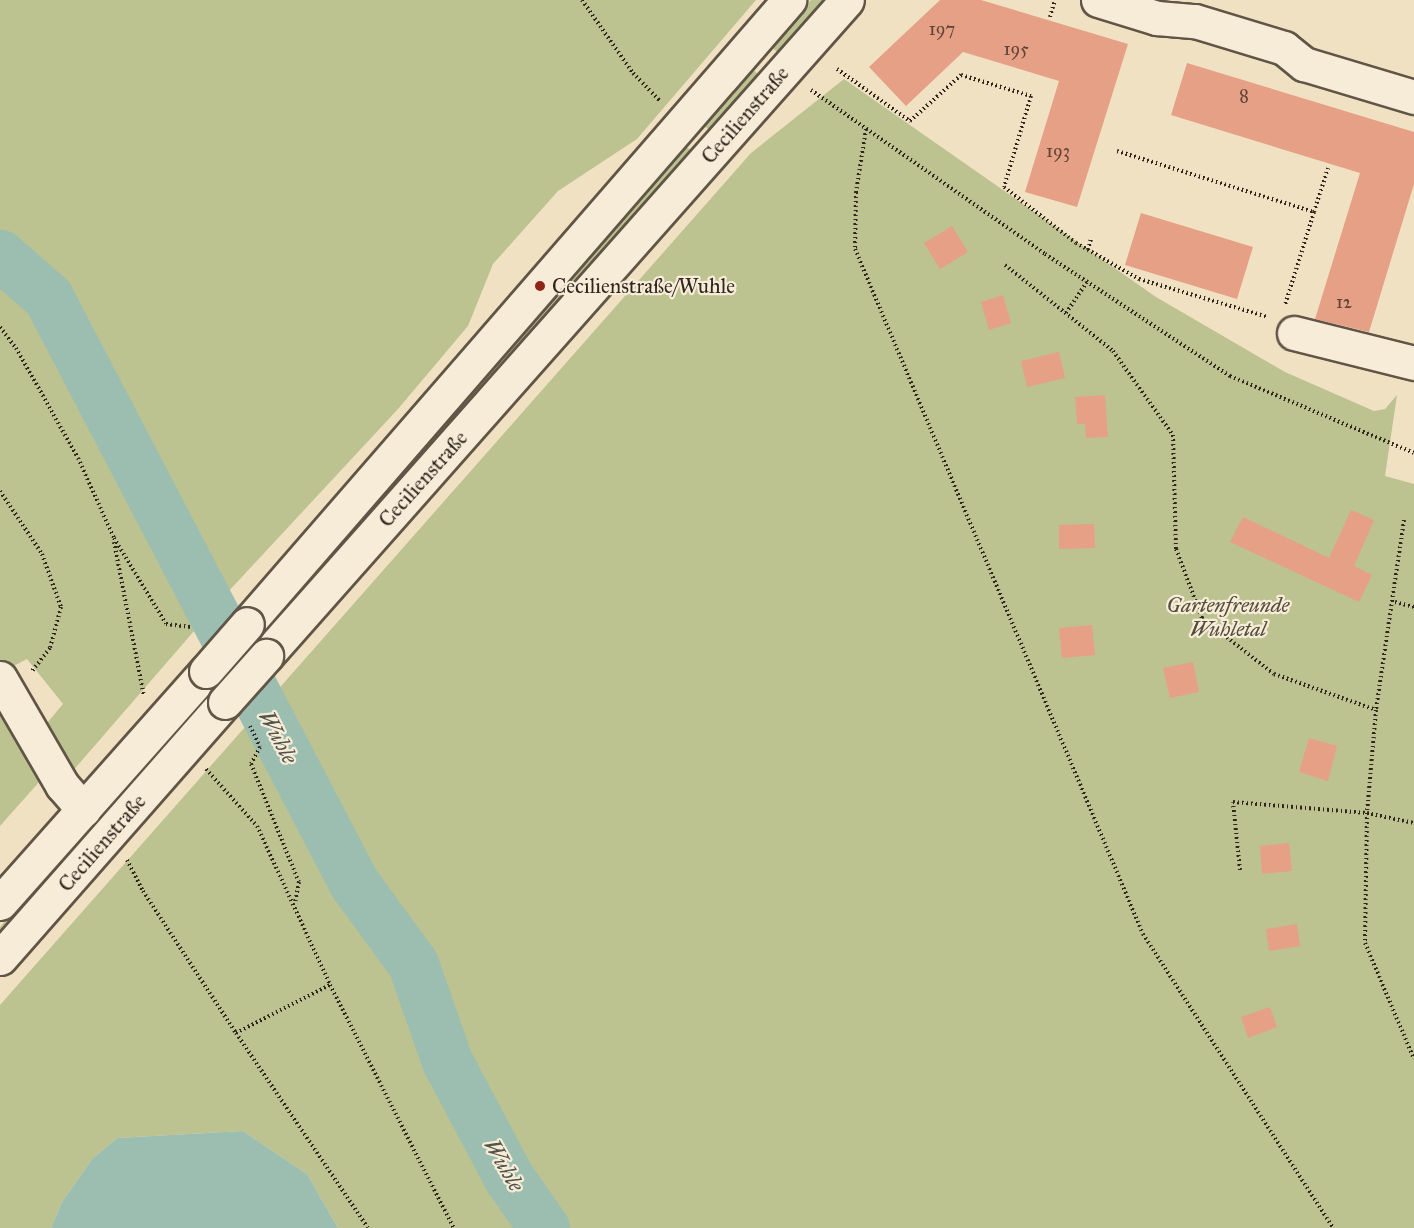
<!DOCTYPE html>
<html>
<head>
<meta charset="utf-8">
<style>
  body { margin:0 }
  #map { position:relative; width:1414px; height:1228px; overflow:hidden; background:#f1e1c3; font-family:"IM FELL Great Primer",serif }
  div>[style] { position:absolute }
  .green>* { inset:0; background:#bdc291 }
  .water>* { inset:0; background:#9bbeb0 }
  .river>* { height:51px; margin:-25.5px; padding:0 25.5px; transform-origin:25.5px; border-radius:25.5px; background:#9bbeb0 }
  .building>* { inset:0; background:#e6a085 }
  .path>* { height:4px; margin-top:-2px; transform-origin:0; background:repeating-linear-gradient(90deg,#31261d 0 1.5px,transparent 0 4.5px) }
  .roads { filter:drop-shadow(2px 0 #615546) drop-shadow(-2px 0 #615546) drop-shadow(0 2px #615546) drop-shadow(0 -2px #615546) }
  .minor>* { height:33px; margin:-16.5px; padding:0 16.5px; transform-origin:16.5px; border-radius:16.5px; background:#f6ecd8 }
  .bridges { filter:drop-shadow(2px 0 #615546) drop-shadow(-2px 0 #615546) drop-shadow(0 2px #615546) drop-shadow(0 -2px #615546) }
  .minor-bridge>* { height:33px; margin:-16.5px; padding:0 16.5px; transform-origin:16.5px; border-radius:16.5px; background:#f6ecd8 }
  .dots>* { width:16px; height:16px; translate:-50% -50%; box-sizing:border-box; border:3px solid #f6ecd8; border-radius:50% }
  span { translate:-50% -50%; white-space:nowrap; text-align:center; line-height:1.15; -webkit-text-stroke:4.5px #f6ecd8; paint-order:stroke }
  .number-label { font-size:18px; color:#5e4437 }
  .number-label span { -webkit-text-stroke-width:0 }
  .street-label { font-size:21px; color:#31261d }
  .poi-label { font-size:21px; color:#31261d }
  .left { translate:0 -50%; text-align:left }
  .park-label { font-size:21px; color:#544d3a; font-style:italic }
  .water-label { font-size:22px; color:#515449; font-style:italic }
</style>
</head>
<body>
<div id="map">
  <div class="green">
    <i style="clip-path:polygon(0 0,756px 0,637px 139px,558px 191px,493px 264px,468px 326px,398px 409px,227px 593px,71px 773px,42px 729px,63px 704px,27px 659px,6px 670px,0 661px)"></i>
    <i style="clip-path:polygon(811px 0,827px 0,777px 52px,770px 45px)"></i>
    <i style="clip-path:polygon(750px 67px,761px 77px,712px 132px,702px 124px)"></i>
    <i style="clip-path:polygon(844px 79px,1156px 297px,1285px 372px,1374px 411px,1385px 409px,1397px 395px,1385px 476px,1414px 484px,1414px 1228px,338px 1228px,307px 1174px,243px 1131px,117px 1138px,92px 1159px,62px 1202px,51px 1228px,0 1228px,0 1005px,751px 153px)"></i>
    <i style="clip-path:polygon(686px 147px,694px 152px,259px 641px,255px 636px)"></i>
    <i style="clip-path:polygon(0 707px,40px 781px,0 826px)"></i>
    <i style="clip-path:polygon(77px 831px,88px 841px,0 935px,0 927px,77px 840px)"></i>
  </div>
  <div class="water">
    <i style="clip-path:polygon(243px 1131px,307px 1174px,338px 1228px,51px 1228px,62px 1202px,92px 1159px,117px 1138px)"></i>
  </div>
  <div class="river">
    <i style="left:0;top:255px;width:64px;rotate:41.2deg"></i>
    <i style="left:48px;top:297px;width:661px;rotate:62.43deg"></i>
    <i style="left:354px;top:883px;width:100px;rotate:53.9deg"></i>
    <i style="left:413px;top:964px;width:103px;rotate:70.7deg"></i>
    <i style="left:447px;top:1061px;width:132px;rotate:62.1deg"></i>
    <i style="left:509px;top:1178px;width:61px;rotate:55deg"></i>
  </div>
  <div class="building">
    <i style="clip-path:polygon(940px 0,981px 0,1128px 44px,1077px 207px,1025px 192px,1059px 81px,963px 52px,906px 106px,869px 67px)"></i>
    <i style="clip-path:polygon(1187px 63px,1414px 132px,1414px 184px,1369px 332px,1315px 319px,1360px 173px,1171px 115px)"></i>
    <i style="clip-path:polygon(1141px 213px,1253px 247px,1237px 299px,1125px 265px)"></i>
    <i style="clip-path:polygon(952px 226px,968px 252px,940px 269px,924px 243px)"></i>
    <i style="clip-path:polygon(1003px 295px,1011px 323px,989px 330px,981px 302px)"></i>
    <i style="clip-path:polygon(1059px 352px,1065px 378px,1027px 387px,1021px 361px)"></i>
    <i style="clip-path:polygon(1105px 395px,1108px 437px,1086px 438px,1085px 424px,1077px 424px,1075px 397px)"></i>
    <i style="clip-path:polygon(1351px 510px,1374px 520px,1354px 566px,1372px 575px,1359px 602px,1230px 542px,1243px 517px,1329px 558px)"></i>
    <i style="clip-path:polygon(1094px 524px,1095px 548px,1059px 549px,1059px 525px)"></i>
    <i style="clip-path:polygon(1092px 625px,1095px 655px,1062px 658px,1059px 628px)"></i>
    <i style="clip-path:polygon(1193px 662px,1199px 692px,1170px 698px,1163px 668px)"></i>
    <i style="clip-path:polygon(1309px 738px,1337px 746px,1328px 781px,1299px 772px)"></i>
    <i style="clip-path:polygon(1289px 843px,1292px 871px,1262px 874px,1260px 846px)"></i>
    <i style="clip-path:polygon(1297px 924px,1300px 946px,1269px 951px,1266px 929px)"></i>
    <i style="clip-path:polygon(1270px 1007px,1277px 1027px,1248px 1038px,1241px 1017px)"></i>
  </div>
  <div class="path">
    <i style="left:582px;top:0;width:89px;rotate:55.1deg"></i>
    <i style="left:633px;top:73px;width:39px;rotate:46deg"></i>
    <i style="left:1050px;top:17px;width:18px;rotate:-74deg"></i>
    <i style="left:837px;top:69px;width:90px;rotate:35.5deg"></i>
    <i style="left:910px;top:121px;width:69px;rotate:-42deg"></i>
    <i style="left:961px;top:75px;width:73px;rotate:16.7deg"></i>
    <i style="left:1031px;top:96px;width:95px;rotate:106.5deg"></i>
    <i style="left:1004px;top:187px;width:91px;rotate:37.9deg"></i>
    <i style="left:1076px;top:243px;width:73px;rotate:29.7deg"></i>
    <i style="left:1139px;top:279px;width:134px;rotate:16.4deg"></i>
    <i style="left:811px;top:90px;width:286px;rotate:35deg"></i>
    <i style="left:1045px;top:254px;width:222px;rotate:33.4deg"></i>
    <i style="left:1230px;top:376px;width:199px;rotate:22.7deg"></i>
    <i style="left:866px;top:129px;width:64px;rotate:99deg"></i>
    <i style="left:856px;top:192px;width:57px;rotate:91deg"></i>
    <i style="left:855px;top:249px;width:743px;rotate:67.2deg"></i>
    <i style="left:1143px;top:934px;width:350px;rotate:57.1deg"></i>
    <i style="left:1117px;top:151px;width:206px;rotate:17.2deg"></i>
    <i style="left:1314px;top:212px;width:97px;rotate:107.3deg"></i>
    <i style="left:1314px;top:212px;width:46px;rotate:-72.3deg"></i>
    <i style="left:1088px;top:250px;width:11px;rotate:-75deg"></i>
    <i style="left:1005px;top:265px;width:138px;rotate:38.5deg"></i>
    <i style="left:1113px;top:351px;width:103px;rotate:54.5deg"></i>
    <i style="left:1173px;top:435px;width:114px;rotate:88.5deg"></i>
    <i style="left:1176px;top:549px;width:74px;rotate:69.4deg"></i>
    <i style="left:1202px;top:618px;width:91px;rotate:37.9deg"></i>
    <i style="left:1274px;top:674px;width:108px;rotate:19.4deg"></i>
    <i style="left:1066px;top:313px;width:37px;rotate:-56deg"></i>
    <i style="left:0;top:327px;width:26px;rotate:53deg"></i>
    <i style="left:16px;top:348px;width:126px;rotate:60.6deg"></i>
    <i style="left:78px;top:458px;width:88px;rotate:65.8deg"></i>
    <i style="left:114px;top:538px;width:100px;rotate:58.8deg"></i>
    <i style="left:166px;top:624px;width:25px;rotate:7deg"></i>
    <i style="left:0;top:491px;width:76px;rotate:56.3deg"></i>
    <i style="left:42px;top:554px;width:56px;rotate:70.3deg"></i>
    <i style="left:61px;top:607px;width:42px;rotate:105deg"></i>
    <i style="left:50px;top:648px;width:31px;rotate:128deg"></i>
    <i style="left:1404px;top:520px;width:192px;rotate:98.4deg"></i>
    <i style="left:1376px;top:710px;width:103px;rotate:95deg"></i>
    <i style="left:1367px;top:813px;width:130px;rotate:90.9deg"></i>
    <i style="left:1365px;top:943px;width:126px;rotate:67.1deg"></i>
    <i style="left:114px;top:542px;width:157px;rotate:79deg"></i>
    <i style="left:1395px;top:602px;width:20px;rotate:15deg"></i>
    <i style="left:250px;top:726px;width:23px;rotate:65deg"></i>
    <i style="left:260px;top:747px;width:19px;rotate:118deg"></i>
    <i style="left:251px;top:764px;width:127px;rotate:67.9deg"></i>
    <i style="left:299px;top:882px;width:20px;rotate:101deg"></i>
    <i style="left:206px;top:769px;width:76px;rotate:48.2deg"></i>
    <i style="left:257px;top:826px;width:175px;rotate:65.3deg"></i>
    <i style="left:330px;top:985px;width:273px;rotate:63deg"></i>
    <i style="left:127px;top:860px;width:35px;rotate:63deg"></i>
    <i style="left:143px;top:891px;width:170px;rotate:56.8deg"></i>
    <i style="left:236px;top:1033px;width:235px;rotate:55.9deg"></i>
    <i style="left:1240px;top:870px;width:68px;rotate:-95.9deg"></i>
    <i style="left:1233px;top:802px;width:134px;rotate:4.7deg"></i>
    <i style="left:1367px;top:813px;width:48px;rotate:12deg"></i>
    <i style="left:236px;top:1033px;width:106px;rotate:-27.1deg"></i>
  </div>
  <div class="roads">
    <div class="minor">
      <i style="left:1098px;top:0;width:62px;rotate:17deg"></i>
      <i style="left:1157px;top:18px;width:38px;rotate:5deg"></i>
      <i style="left:1195px;top:21px;width:93px;rotate:16.9deg"></i>
      <i style="left:1284px;top:48px;width:26px;rotate:39deg"></i>
      <i style="left:1304px;top:64px;width:115px;rotate:16.7deg"></i>
      <i style="left:1294px;top:333px;width:124px;rotate:14deg"></i>
      <i style="left:247px;top:624px;width:827px;rotate:-49.02deg"></i>
      <i style="left:266px;top:656px;width:876px;rotate:-48.47deg"></i>
      <i style="left:0;top:678px;width:124px;rotate:59.9deg"></i>
      <i style="left:62px;top:785px;width:33px;rotate:49deg"></i>
      <i style="left:0;top:903px;width:310px;rotate:-48.4deg"></i>
      <i style="left:0;top:958px;width:341px;rotate:-48.7deg"></i>
    </div>
  </div>
  <div class="bridges">
    <div class="minor-bridge">
      <i style="left:206px;top:671px;width:62px;rotate:-48.9deg"></i>
      <i style="left:225px;top:702px;width:62px;rotate:-48.3deg"></i>
    </div>
  </div>
  <div class="dots">
    <i style="left:540px;top:286px;background:#8f2418"></i>
  </div>
  <div class="number-label">
    <span style="left:942px;top:29px">197</span>
    <span style="left:1016px;top:49px">195</span>
    <span style="left:1244px;top:96px">8</span>
    <span style="left:1058px;top:151px">193</span>
    <span style="left:1344px;top:302px">12</span>
  </div>
  <div class="street-label">
    <span style="left:745px;top:115px;rotate:-49deg">Cecilienstraße</span>
    <span style="left:423px;top:479px;rotate:-48deg">Cecilienstraße</span>
    <span style="left:102px;top:843px;rotate:-49deg">Cecilienstraße</span>
  </div>
  <div class="poi-label">
    <span class="left" style="left:552px;top:286px">Cecilienstraße/Wuhle</span>
  </div>
  <div class="park-label">
    <span style="left:1228px;top:617px">Gartenfreunde<br>Wuhletal</span>
  </div>
  <div class="water-label">
    <span style="left:278px;top:737px;rotate:62deg">Wuhle</span>
    <span style="left:504px;top:1165px;rotate:60deg">Wuhle</span>
  </div>
</div>
</body>
</html>
